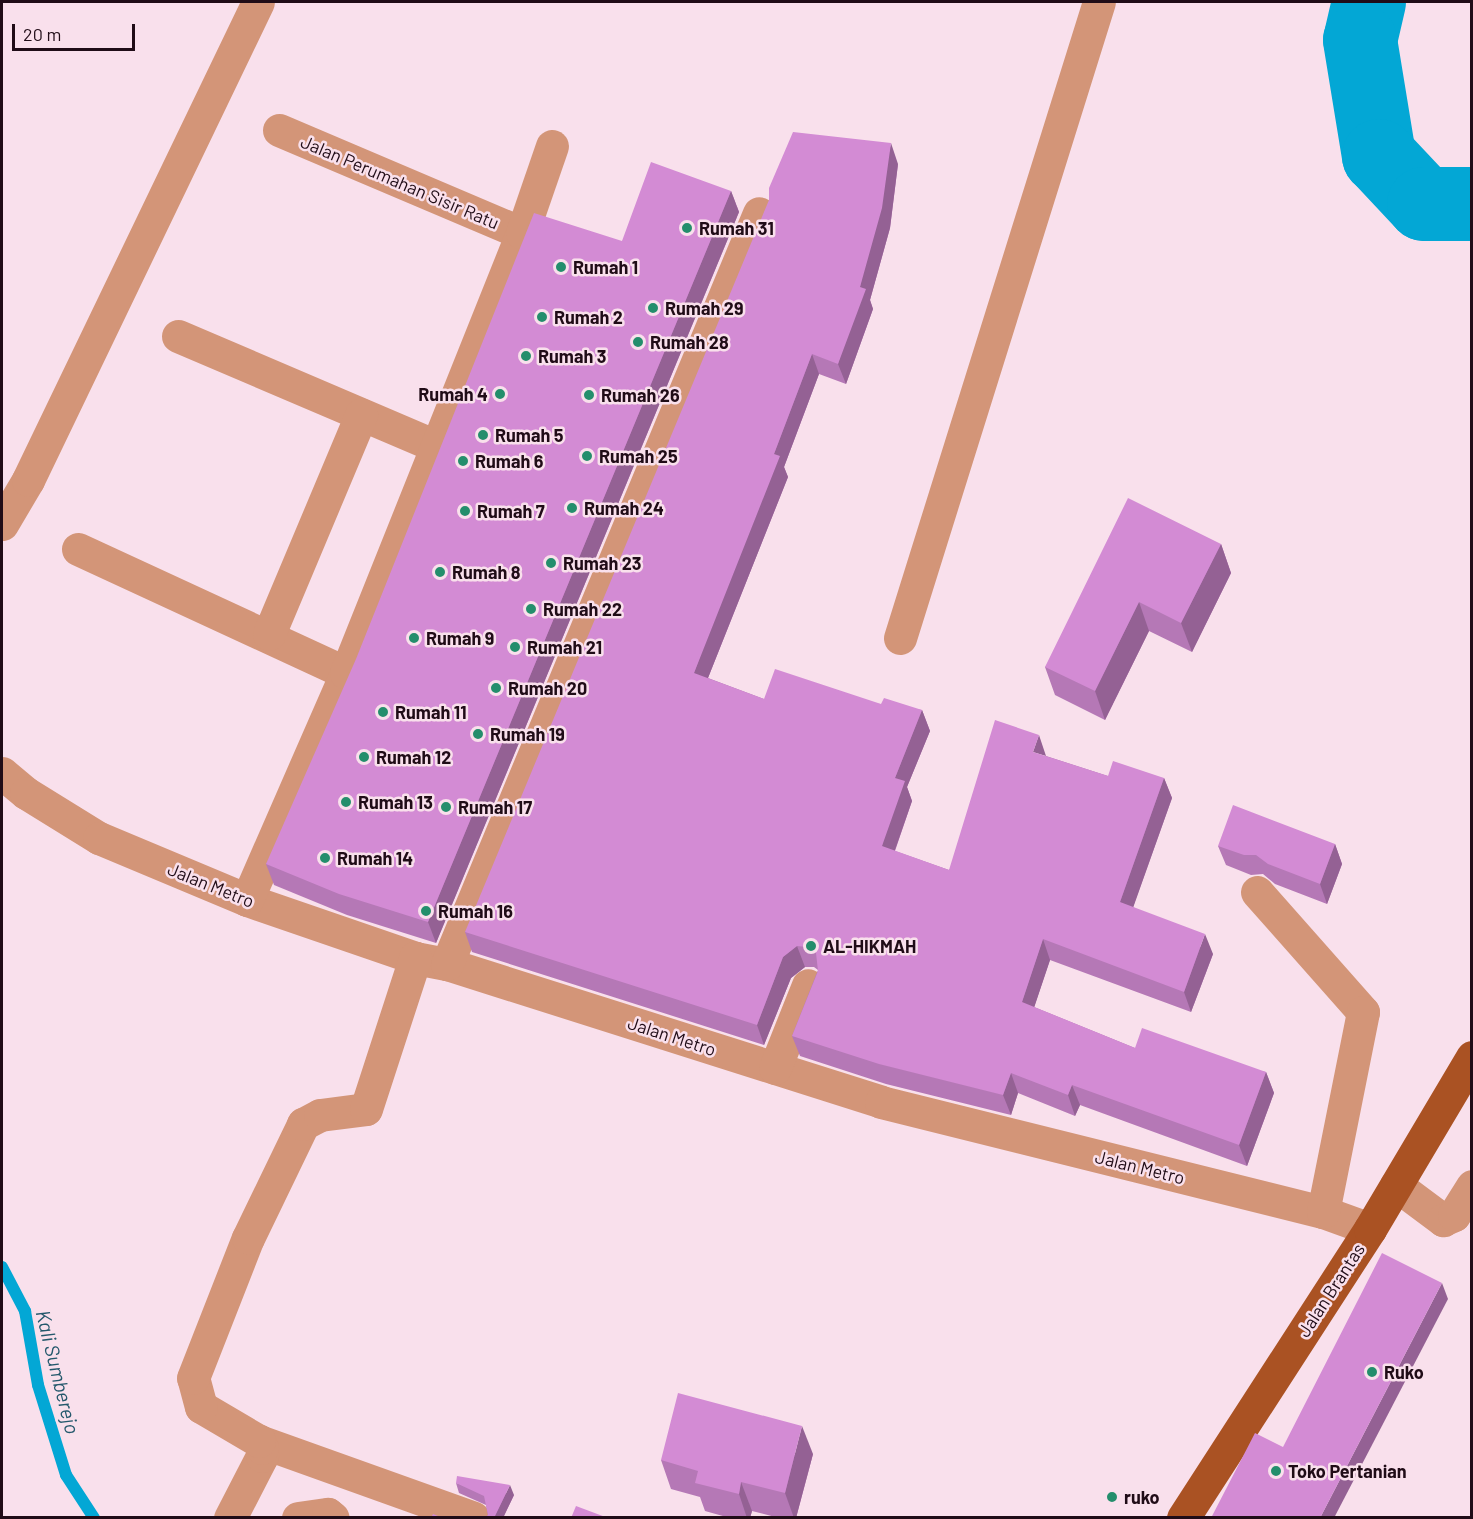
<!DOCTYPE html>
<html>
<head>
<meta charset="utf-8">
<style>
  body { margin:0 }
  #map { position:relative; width:1473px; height:1519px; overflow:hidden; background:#f9e0ec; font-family:Barlow,sans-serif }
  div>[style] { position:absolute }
  .stream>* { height:12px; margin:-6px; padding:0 6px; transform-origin:6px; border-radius:6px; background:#03a7d5 }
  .river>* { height:74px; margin:-37px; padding:0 37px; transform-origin:37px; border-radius:37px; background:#03a7d5 }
  .minor>* { height:33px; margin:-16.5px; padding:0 16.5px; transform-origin:16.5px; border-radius:16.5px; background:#d39578 }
  .major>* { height:33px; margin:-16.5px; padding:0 16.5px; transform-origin:16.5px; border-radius:16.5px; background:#aa5223 }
  .wall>* { inset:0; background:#b578b6 }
  .shaded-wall>* { inset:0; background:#946194 }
  .building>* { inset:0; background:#d38bd4 }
  .dots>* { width:16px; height:16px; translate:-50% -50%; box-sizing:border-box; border:3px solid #f9e0ec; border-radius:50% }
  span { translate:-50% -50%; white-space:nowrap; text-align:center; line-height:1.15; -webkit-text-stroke:5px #f9e0ec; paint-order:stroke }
  .street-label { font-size:18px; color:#200c17 }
  .poi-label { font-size:18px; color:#200c17; font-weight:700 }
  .left { translate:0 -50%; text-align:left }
  .right { translate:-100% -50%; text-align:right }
  .water-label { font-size:20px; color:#24586c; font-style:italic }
  .frame { position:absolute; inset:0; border:3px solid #200c17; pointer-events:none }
  .scale { position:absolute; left:12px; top:24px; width:123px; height:27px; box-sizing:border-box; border:3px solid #200c17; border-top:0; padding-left:8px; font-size:18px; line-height:21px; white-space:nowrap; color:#200c17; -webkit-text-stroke:4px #f9e0ec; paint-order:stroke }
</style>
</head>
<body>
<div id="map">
  <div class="stream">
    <i style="left:2px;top:1267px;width:50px;rotate:62.4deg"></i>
    <i style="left:25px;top:1311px;width:75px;rotate:80deg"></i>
    <i style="left:38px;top:1385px;width:94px;rotate:72.7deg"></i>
    <i style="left:66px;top:1475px;width:51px;rotate:56.9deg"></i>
  </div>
  <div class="river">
    <i style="left:1369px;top:2px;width:39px;rotate:103deg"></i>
    <i style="left:1360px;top:40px;width:118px;rotate:80.7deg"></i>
    <i style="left:1379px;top:156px;width:66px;rotate:46.8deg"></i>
    <i style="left:1424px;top:204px;width:48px"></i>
  </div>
  <div class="minor">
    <i style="left:279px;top:130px;width:264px;rotate:23deg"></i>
    <i style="left:178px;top:336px;width:280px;rotate:23.1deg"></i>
    <i style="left:2px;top:524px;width:51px;rotate:-59.4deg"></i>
    <i style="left:28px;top:480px;width:530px;rotate:-64.3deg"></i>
    <i style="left:78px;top:549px;width:295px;rotate:24.8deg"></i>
    <i style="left:269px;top:634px;width:238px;rotate:-67.2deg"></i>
    <i style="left:900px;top:638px;width:666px;rotate:-72.63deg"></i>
    <i style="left:2px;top:773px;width:31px;rotate:40deg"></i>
    <i style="left:26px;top:793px;width:86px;rotate:31.7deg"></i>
    <i style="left:99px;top:838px;width:160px;rotate:22.7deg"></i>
    <i style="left:247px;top:900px;width:178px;rotate:19deg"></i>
    <i style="left:415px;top:958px;width:33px;rotate:11deg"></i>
    <i style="left:447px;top:964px;width:455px;rotate:17.6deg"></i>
    <i style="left:881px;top:1102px;width:455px;rotate:14deg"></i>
    <i style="left:1323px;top:1212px;width:50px;rotate:19.9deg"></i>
    <i style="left:1257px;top:892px;width:160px;rotate:48.5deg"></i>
    <i style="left:1363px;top:1012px;width:204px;rotate:101.3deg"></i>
    <i style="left:247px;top:900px;width:248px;rotate:-66.4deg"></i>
    <i style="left:346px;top:673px;width:474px;rotate:-68.2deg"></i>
    <i style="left:522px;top:233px;width:92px;rotate:-71deg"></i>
    <i style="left:447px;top:964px;width:813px;rotate:-67.44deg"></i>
    <i style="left:775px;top:1068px;width:89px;rotate:-68.3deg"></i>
    <i style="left:1396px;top:1185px;width:59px;rotate:36.7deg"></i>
    <i style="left:1443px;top:1220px;width:12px;rotate:-24deg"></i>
    <i style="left:1454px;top:1215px;width:34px;rotate:-58deg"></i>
    <i style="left:259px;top:1441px;width:228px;rotate:19.7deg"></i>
    <i style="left:230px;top:1518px;width:70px;rotate:-62.7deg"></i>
    <i style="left:262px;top:1456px;width:8px;rotate:-90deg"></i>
    <i style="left:262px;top:1448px;width:8px;rotate:-113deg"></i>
    <i style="left:259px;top:1441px;width:67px;rotate:-149.6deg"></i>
    <i style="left:201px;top:1407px;width:30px;rotate:-105deg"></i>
    <i style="left:193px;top:1378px;width:150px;rotate:-68.6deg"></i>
    <i style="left:248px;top:1238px;width:127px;rotate:-64.2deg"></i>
    <i style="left:303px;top:1124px;width:19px;rotate:-28deg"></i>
    <i style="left:320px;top:1115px;width:46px;rotate:-7.4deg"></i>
    <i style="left:366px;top:1109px;width:159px;rotate:-72deg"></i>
    <i style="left:298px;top:1518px;width:30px;rotate:-8deg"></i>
    <i style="left:328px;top:1514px;width:6px;rotate:39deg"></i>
  </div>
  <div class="major">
    <i style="left:1183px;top:1518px;width:344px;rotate:-57.1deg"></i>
    <i style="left:1370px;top:1229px;width:200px;rotate:-59.3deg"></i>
  </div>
  <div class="wall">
    <i style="clip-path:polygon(898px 164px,890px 228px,870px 300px,873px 309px,846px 384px,819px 374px,784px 467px,788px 477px,708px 678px,764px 699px,881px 704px,922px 710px,930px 731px,907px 787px,912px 801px,895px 851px,949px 870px,1046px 756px,1108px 776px,1164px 778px,1172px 798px,1133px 907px,1213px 954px,1191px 1012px,1050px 960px,1034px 1007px,1135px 1048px,1266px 1072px,1274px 1093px,1247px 1166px,1080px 1105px,1075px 1116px,1018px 1093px,1011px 1115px,886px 1084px,800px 1056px,792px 1036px,818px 970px,814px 967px,805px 967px,791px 978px,764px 1045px,472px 952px,465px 932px)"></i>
    <i style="clip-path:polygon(731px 191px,739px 212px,436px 943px,347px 915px,274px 885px,266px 864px,622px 241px)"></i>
    <i style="clip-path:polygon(1221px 544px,1231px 573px,1192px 652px,1149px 631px,1105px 720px,1055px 695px,1045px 667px)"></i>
    <i style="clip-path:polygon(1335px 844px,1342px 864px,1327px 904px,1275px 884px,1263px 874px,1251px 875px,1226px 865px,1218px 846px)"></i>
    <i style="clip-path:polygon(813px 1454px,796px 1518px,779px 1518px,752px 1511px,750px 1518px,730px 1518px,705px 1511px,700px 1497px,671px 1489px,661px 1460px)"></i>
    <i style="clip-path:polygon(456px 1483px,514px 1495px,503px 1518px,484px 1518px,488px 1515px,486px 1505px,459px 1493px)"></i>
  </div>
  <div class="shaded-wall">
    <i style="clip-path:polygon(891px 143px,898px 164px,890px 228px,870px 300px,873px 309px,846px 384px,838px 364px,860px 287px)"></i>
    <i style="clip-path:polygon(731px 191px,739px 212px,436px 943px,428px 922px)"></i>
    <i style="clip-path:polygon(812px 354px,819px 374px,784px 467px,788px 477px,702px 693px,694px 673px,774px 454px)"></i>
    <i style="clip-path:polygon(1221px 544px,1231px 573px,1192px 652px,1181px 623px)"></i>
    <i style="clip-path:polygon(1139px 602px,1149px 631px,1105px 720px,1095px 691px)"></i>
    <i style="clip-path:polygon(922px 710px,930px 731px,907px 787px,912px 801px,889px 867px,882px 846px,895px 778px)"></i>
    <i style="clip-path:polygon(1039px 735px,1046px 756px,1033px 752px)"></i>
    <i style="clip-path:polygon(1164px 778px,1172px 798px,1128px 922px,1120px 902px)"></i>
    <i style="clip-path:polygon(1335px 844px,1342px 864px,1327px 904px,1320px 884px)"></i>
    <i style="clip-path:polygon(1205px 934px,1213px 954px,1191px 1012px,1184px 992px)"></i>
    <i style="clip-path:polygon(1043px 939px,1050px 960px,1029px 1023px,1022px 1002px)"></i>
    <i style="clip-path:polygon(797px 946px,805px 967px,791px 978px,764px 1045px,757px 1025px,783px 957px)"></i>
    <i style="clip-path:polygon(1266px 1072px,1274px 1093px,1247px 1166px,1239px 1145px)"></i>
    <i style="clip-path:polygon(1011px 1073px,1018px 1093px,1011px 1115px,1003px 1095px)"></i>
    <i style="clip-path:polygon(1072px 1085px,1080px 1105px,1075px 1116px,1068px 1095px)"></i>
    <i style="clip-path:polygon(1442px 1283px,1448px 1299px,1334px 1518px,1320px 1518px)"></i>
    <i style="clip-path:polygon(802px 1426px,813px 1454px,796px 1518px,794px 1518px,785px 1493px)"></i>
    <i style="clip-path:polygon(741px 1482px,752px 1511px,750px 1518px,747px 1518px,739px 1494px)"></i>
    <i style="clip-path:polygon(510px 1485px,514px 1495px,503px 1518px,494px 1518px)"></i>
  </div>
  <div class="building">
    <i style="clip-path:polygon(793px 132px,891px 143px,882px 208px,860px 287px,866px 289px,838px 364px,812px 354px,774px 454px,780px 456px,694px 673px,764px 699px,775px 669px,881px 704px,884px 698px,922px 710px,895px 778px,905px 781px,882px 846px,949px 870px,995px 720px,1039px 735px,1033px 752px,1108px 776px,1113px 761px,1164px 778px,1120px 902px,1205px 934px,1184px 992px,1043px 939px,1022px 1002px,1135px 1048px,1142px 1028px,1266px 1072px,1239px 1145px,1072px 1085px,1068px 1095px,1011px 1073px,1003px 1095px,879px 1064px,792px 1036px,818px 971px,816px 953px,807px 947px,797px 946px,783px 957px,757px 1025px,465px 932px,769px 200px,769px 188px)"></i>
    <i style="clip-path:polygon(651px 162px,731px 191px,428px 922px,339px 894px,266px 864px,356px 659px,534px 213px,622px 241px)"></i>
    <i style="clip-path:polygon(1128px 498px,1221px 544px,1181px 623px,1139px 602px,1095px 691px,1045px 667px)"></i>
    <i style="clip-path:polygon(1233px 805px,1335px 844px,1320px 884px,1268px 864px,1256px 855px,1244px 855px,1218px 846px)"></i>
    <i style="clip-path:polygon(1382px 1253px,1442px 1283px,1320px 1518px,1211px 1518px,1255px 1433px,1283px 1447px)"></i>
    <i style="clip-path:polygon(678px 1393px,802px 1426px,785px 1493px,741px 1482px,739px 1494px,695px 1483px,698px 1471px,661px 1460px)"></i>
    <i style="clip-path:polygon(457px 1476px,510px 1485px,494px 1518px,484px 1518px,488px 1515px,484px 1496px,456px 1483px)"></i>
    <i style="clip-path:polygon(576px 1506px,608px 1518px,571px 1518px)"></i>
    <i style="clip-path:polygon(433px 1514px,443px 1518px,431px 1518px)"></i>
  </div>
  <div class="dots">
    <i style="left:687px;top:228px;background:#248e6c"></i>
    <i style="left:561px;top:267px;background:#248e6c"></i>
    <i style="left:653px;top:308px;background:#248e6c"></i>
    <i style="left:542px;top:317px;background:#248e6c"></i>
    <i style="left:638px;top:342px;background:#248e6c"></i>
    <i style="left:526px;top:356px;background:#248e6c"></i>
    <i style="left:500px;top:394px;background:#248e6c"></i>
    <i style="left:589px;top:395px;background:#248e6c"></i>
    <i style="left:483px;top:435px;background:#248e6c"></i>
    <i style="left:587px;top:456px;background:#248e6c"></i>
    <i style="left:463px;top:461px;background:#248e6c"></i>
    <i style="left:572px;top:508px;background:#248e6c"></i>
    <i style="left:465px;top:511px;background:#248e6c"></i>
    <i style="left:551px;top:563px;background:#248e6c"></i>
    <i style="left:440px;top:572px;background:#248e6c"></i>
    <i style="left:531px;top:609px;background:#248e6c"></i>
    <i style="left:414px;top:638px;background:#248e6c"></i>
    <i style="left:515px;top:647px;background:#248e6c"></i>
    <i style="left:496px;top:688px;background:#248e6c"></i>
    <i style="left:383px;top:712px;background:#248e6c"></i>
    <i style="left:478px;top:734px;background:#248e6c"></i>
    <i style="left:364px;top:757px;background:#248e6c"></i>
    <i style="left:346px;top:802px;background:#248e6c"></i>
    <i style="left:446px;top:807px;background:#248e6c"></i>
    <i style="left:325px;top:858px;background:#248e6c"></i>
    <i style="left:426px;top:911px;background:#248e6c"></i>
    <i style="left:811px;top:946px;background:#248e6c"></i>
    <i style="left:1372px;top:1372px;background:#248e6c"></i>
    <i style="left:1276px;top:1471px;background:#248e6c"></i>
    <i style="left:1112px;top:1497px;background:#248e6c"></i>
  </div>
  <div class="street-label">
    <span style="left:400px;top:182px;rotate:23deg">Jalan Perumahan Sisir Ratu</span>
    <span style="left:211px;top:885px;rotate:22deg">Jalan Metro</span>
    <span style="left:672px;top:1036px;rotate:18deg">Jalan Metro</span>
    <span style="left:1140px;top:1167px;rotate:14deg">Jalan Metro</span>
    <span style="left:1331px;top:1290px;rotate:-57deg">Jalan Brantas</span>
  </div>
  <div class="poi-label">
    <span class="left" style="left:699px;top:228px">Rumah 31</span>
    <span class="left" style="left:573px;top:267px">Rumah 1</span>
    <span class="left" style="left:665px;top:308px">Rumah 29</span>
    <span class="left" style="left:554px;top:317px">Rumah 2</span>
    <span class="left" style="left:650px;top:342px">Rumah 28</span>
    <span class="left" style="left:538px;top:356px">Rumah 3</span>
    <span class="right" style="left:488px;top:394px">Rumah 4</span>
    <span class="left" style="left:601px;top:395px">Rumah 26</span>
    <span class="left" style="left:495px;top:435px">Rumah 5</span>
    <span class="left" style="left:599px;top:456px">Rumah 25</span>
    <span class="left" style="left:475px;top:461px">Rumah 6</span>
    <span class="left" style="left:584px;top:508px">Rumah 24</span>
    <span class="left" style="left:477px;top:511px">Rumah 7</span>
    <span class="left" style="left:563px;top:563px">Rumah 23</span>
    <span class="left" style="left:452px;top:572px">Rumah 8</span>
    <span class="left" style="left:543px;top:609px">Rumah 22</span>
    <span class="left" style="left:426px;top:638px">Rumah 9</span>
    <span class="left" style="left:527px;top:647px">Rumah 21</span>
    <span class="left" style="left:508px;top:688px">Rumah 20</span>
    <span class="left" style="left:395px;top:712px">Rumah 11</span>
    <span class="left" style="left:490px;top:734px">Rumah 19</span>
    <span class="left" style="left:376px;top:757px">Rumah 12</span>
    <span class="left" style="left:358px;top:802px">Rumah 13</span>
    <span class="left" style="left:458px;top:807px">Rumah 17</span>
    <span class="left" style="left:337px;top:858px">Rumah 14</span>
    <span class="left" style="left:438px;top:911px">Rumah 16</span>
    <span class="left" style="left:823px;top:946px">AL-HIKMAH</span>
    <span class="left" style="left:1384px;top:1372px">Ruko</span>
    <span class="left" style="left:1288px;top:1471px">Toko Pertanian</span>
    <span class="left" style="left:1124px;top:1497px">ruko</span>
  </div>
  <div class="water-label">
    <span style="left:58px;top:1372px;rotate:76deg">Kali Sumberejo</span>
  </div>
  <div class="frame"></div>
  <div class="scale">20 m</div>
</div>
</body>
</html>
